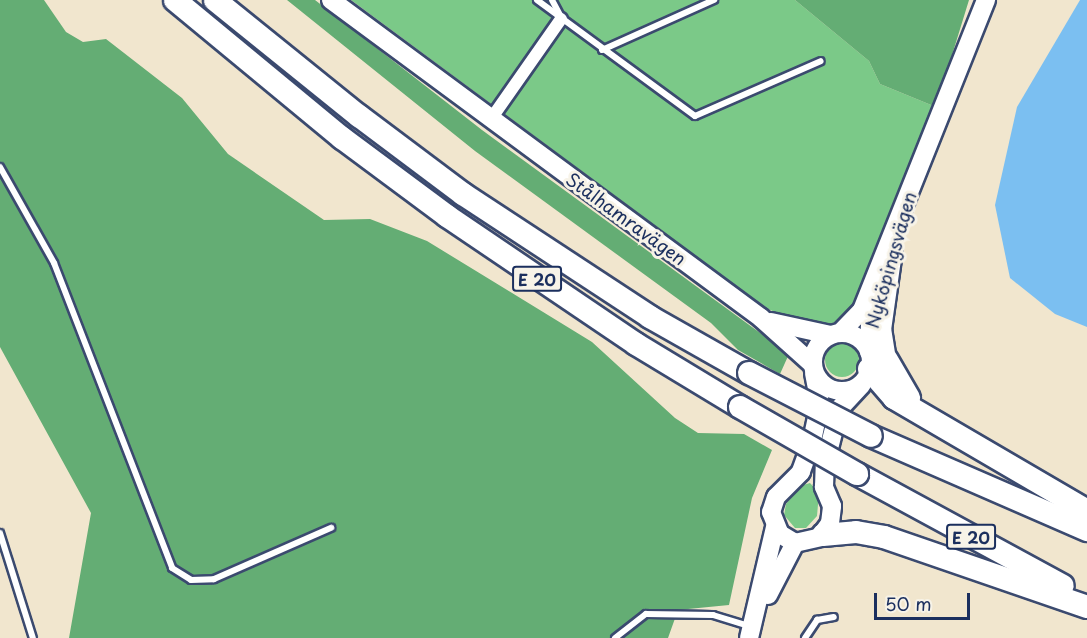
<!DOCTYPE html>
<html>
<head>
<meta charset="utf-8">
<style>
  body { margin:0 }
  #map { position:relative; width:1087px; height:638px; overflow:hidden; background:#f1e6ce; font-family:"Playpen Sans",sans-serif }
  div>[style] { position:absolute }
  .green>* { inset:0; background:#7bc988 }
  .round { border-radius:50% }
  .forest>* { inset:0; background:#64ad74 }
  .water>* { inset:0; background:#7bbff1 }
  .roads { filter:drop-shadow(2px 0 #3b4a6f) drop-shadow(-2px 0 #3b4a6f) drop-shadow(0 2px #3b4a6f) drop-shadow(0 -2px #3b4a6f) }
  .lane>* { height:6px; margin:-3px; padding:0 3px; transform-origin:3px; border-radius:3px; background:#fff }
  .street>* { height:12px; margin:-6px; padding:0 6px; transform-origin:6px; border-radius:6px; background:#fff }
  .secondary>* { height:18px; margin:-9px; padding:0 9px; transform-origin:9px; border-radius:9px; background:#fff }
  .secondary>.ring { margin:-9px; padding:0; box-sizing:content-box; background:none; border:18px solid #fff; border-radius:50% }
  .highway>* { height:22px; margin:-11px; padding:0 11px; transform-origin:11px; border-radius:11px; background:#fff }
  .bridges { filter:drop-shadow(2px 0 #3b4a6f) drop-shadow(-2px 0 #3b4a6f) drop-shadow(0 2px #3b4a6f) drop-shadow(0 -2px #3b4a6f) }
  .highway-bridge>* { height:22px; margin:-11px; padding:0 11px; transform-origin:11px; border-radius:11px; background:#fff }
  span { translate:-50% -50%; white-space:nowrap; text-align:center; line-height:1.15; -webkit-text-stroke:6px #f7f3e8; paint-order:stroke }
  .shield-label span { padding:2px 4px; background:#f7f3e8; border:2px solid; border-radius:4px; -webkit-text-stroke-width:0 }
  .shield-label { font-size:16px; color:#1b2f5e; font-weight:700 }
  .street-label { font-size:18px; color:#1b2f5e }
  .scale { position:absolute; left:874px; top:593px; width:96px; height:27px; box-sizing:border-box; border:3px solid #1b2f5e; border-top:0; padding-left:8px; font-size:18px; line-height:21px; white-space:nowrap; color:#1b2f5e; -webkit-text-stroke:4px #f7f3e8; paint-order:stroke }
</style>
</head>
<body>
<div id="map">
  <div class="green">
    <i style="clip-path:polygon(351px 0,795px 0,869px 61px,880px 84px,936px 107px,879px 240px,857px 308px,840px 323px,803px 325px,766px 308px)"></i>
    <i class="round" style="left:825px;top:343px;width:34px;height:34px"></i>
    <i style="clip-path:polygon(810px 483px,819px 493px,817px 516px,806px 528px,795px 528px,784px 515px,786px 504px,800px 486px)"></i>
  </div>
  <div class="forest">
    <i style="clip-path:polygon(0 0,44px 0,66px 32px,83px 42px,106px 39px,182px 98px,228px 154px,324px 220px,370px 219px,427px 241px,592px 342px,675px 418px,698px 433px,744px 434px,772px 450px,752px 498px,729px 605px,678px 610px,668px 638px,69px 638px,91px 513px,0 347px)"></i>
    <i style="clip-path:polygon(287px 0,315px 0,482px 130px,789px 354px,780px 374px,738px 350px,711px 323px,475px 151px)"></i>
    <i style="clip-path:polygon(795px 0,969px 0,936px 107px,880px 84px,869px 61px)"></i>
  </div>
  <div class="water">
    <i style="clip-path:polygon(1080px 0,1087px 0,1087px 327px,1055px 314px,1010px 278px,995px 205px,1017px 107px)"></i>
  </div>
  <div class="roads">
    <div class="lane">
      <i style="left:537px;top:0;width:196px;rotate:36.3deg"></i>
      <i style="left:695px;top:116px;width:137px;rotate:-23.6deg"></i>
      <i style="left:552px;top:0;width:17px;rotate:62deg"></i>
      <i style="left:602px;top:50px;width:123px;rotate:-24.1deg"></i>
      <i style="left:0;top:167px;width:110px;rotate:60.6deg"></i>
      <i style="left:54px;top:263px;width:327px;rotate:68.8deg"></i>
      <i style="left:172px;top:568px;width:22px;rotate:32deg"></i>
      <i style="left:191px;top:580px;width:23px;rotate:-2deg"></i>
      <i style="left:214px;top:579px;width:128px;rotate:-23.6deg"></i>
      <i style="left:0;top:533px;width:110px;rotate:72.6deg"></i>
      <i style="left:615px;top:638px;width:39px;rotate:-38deg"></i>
      <i style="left:646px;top:614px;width:67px;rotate:0.9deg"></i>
      <i style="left:713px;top:615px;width:38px;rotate:17deg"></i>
      <i style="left:805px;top:638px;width:22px;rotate:-56deg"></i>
      <i style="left:817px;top:620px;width:17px;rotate:-10deg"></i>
    </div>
    <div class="street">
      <i style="left:491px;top:119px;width:122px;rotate:-55deg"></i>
    </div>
    <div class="secondary">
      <i style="left:331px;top:0;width:535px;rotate:36.48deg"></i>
      <i style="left:761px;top:318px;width:69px;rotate:42deg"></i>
      <i style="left:771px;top:322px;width:60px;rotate:12.4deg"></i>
      <i class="ring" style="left:813px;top:333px;width:40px;height:40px"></i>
      <i style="left:840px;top:333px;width:32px;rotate:-46deg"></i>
      <i style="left:862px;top:310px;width:334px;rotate:-68.2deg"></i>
      <i style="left:869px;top:352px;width:26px;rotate:-88deg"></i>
      <i style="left:870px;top:326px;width:32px;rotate:-74deg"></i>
      <i style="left:887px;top:360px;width:30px;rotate:-99deg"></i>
      <i style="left:882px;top:330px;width:79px;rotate:-82deg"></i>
      <i style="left:814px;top:373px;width:31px;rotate:79deg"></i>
      <i style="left:820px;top:403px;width:39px;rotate:102deg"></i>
      <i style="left:812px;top:441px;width:33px;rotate:110deg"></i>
      <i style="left:801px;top:472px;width:35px;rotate:135deg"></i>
      <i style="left:776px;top:497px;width:16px;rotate:108deg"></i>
      <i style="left:771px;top:512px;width:24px;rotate:68deg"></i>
      <i style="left:780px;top:534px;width:17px;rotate:31deg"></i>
      <i style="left:795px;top:543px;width:26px;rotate:-13deg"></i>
      <i style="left:820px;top:537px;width:17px;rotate:-54deg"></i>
      <i style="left:830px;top:523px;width:17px;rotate:-83deg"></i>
      <i style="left:832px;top:506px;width:21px;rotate:-113deg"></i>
      <i style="left:824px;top:487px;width:23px;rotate:-88deg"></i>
      <i style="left:825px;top:464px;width:57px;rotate:-75.7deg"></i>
      <i style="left:839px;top:409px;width:33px;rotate:-47deg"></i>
      <i style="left:768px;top:595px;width:59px;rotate:-62.6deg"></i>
      <i style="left:749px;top:638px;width:114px;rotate:-76.8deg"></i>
    </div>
    <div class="highway">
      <i style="left:175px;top:0;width:217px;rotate:39.6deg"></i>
      <i style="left:342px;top:138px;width:131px;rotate:36.6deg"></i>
      <i style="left:447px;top:216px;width:228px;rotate:34.1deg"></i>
      <i style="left:636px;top:344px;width:122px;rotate:31.2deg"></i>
      <i style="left:215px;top:0;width:185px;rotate:38.9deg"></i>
      <i style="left:359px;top:116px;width:130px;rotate:36.9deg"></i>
      <i style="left:463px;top:194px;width:224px;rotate:33.3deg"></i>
      <i style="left:650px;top:317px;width:114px;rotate:29.5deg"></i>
      <i style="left:887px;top:360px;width:44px;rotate:59.9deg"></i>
      <i style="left:869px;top:369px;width:38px;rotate:49deg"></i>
      <i style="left:894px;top:398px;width:224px;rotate:30.3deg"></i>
      <i style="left:871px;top:436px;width:236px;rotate:23.5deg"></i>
      <i style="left:857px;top:474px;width:234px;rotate:28.5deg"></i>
      <i style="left:823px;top:535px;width:33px;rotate:-5deg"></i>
      <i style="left:856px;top:532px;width:28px;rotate:10deg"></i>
      <i style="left:884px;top:537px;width:215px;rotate:19deg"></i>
    </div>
  </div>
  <div class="bridges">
    <div class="highway-bridge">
      <i style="left:749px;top:373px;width:137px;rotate:27.3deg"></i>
      <i style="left:740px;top:407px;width:135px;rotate:29.8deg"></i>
    </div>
  </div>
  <div class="shield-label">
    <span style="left:537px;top:279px">E 20</span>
    <span style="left:971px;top:537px">E 20</span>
  </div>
  <div class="street-label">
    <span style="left:626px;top:219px;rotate:36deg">Stålhamravägen</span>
    <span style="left:891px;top:260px;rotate:-74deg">Nyköpingsvägen</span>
  </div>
  <div class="scale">50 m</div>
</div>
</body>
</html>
